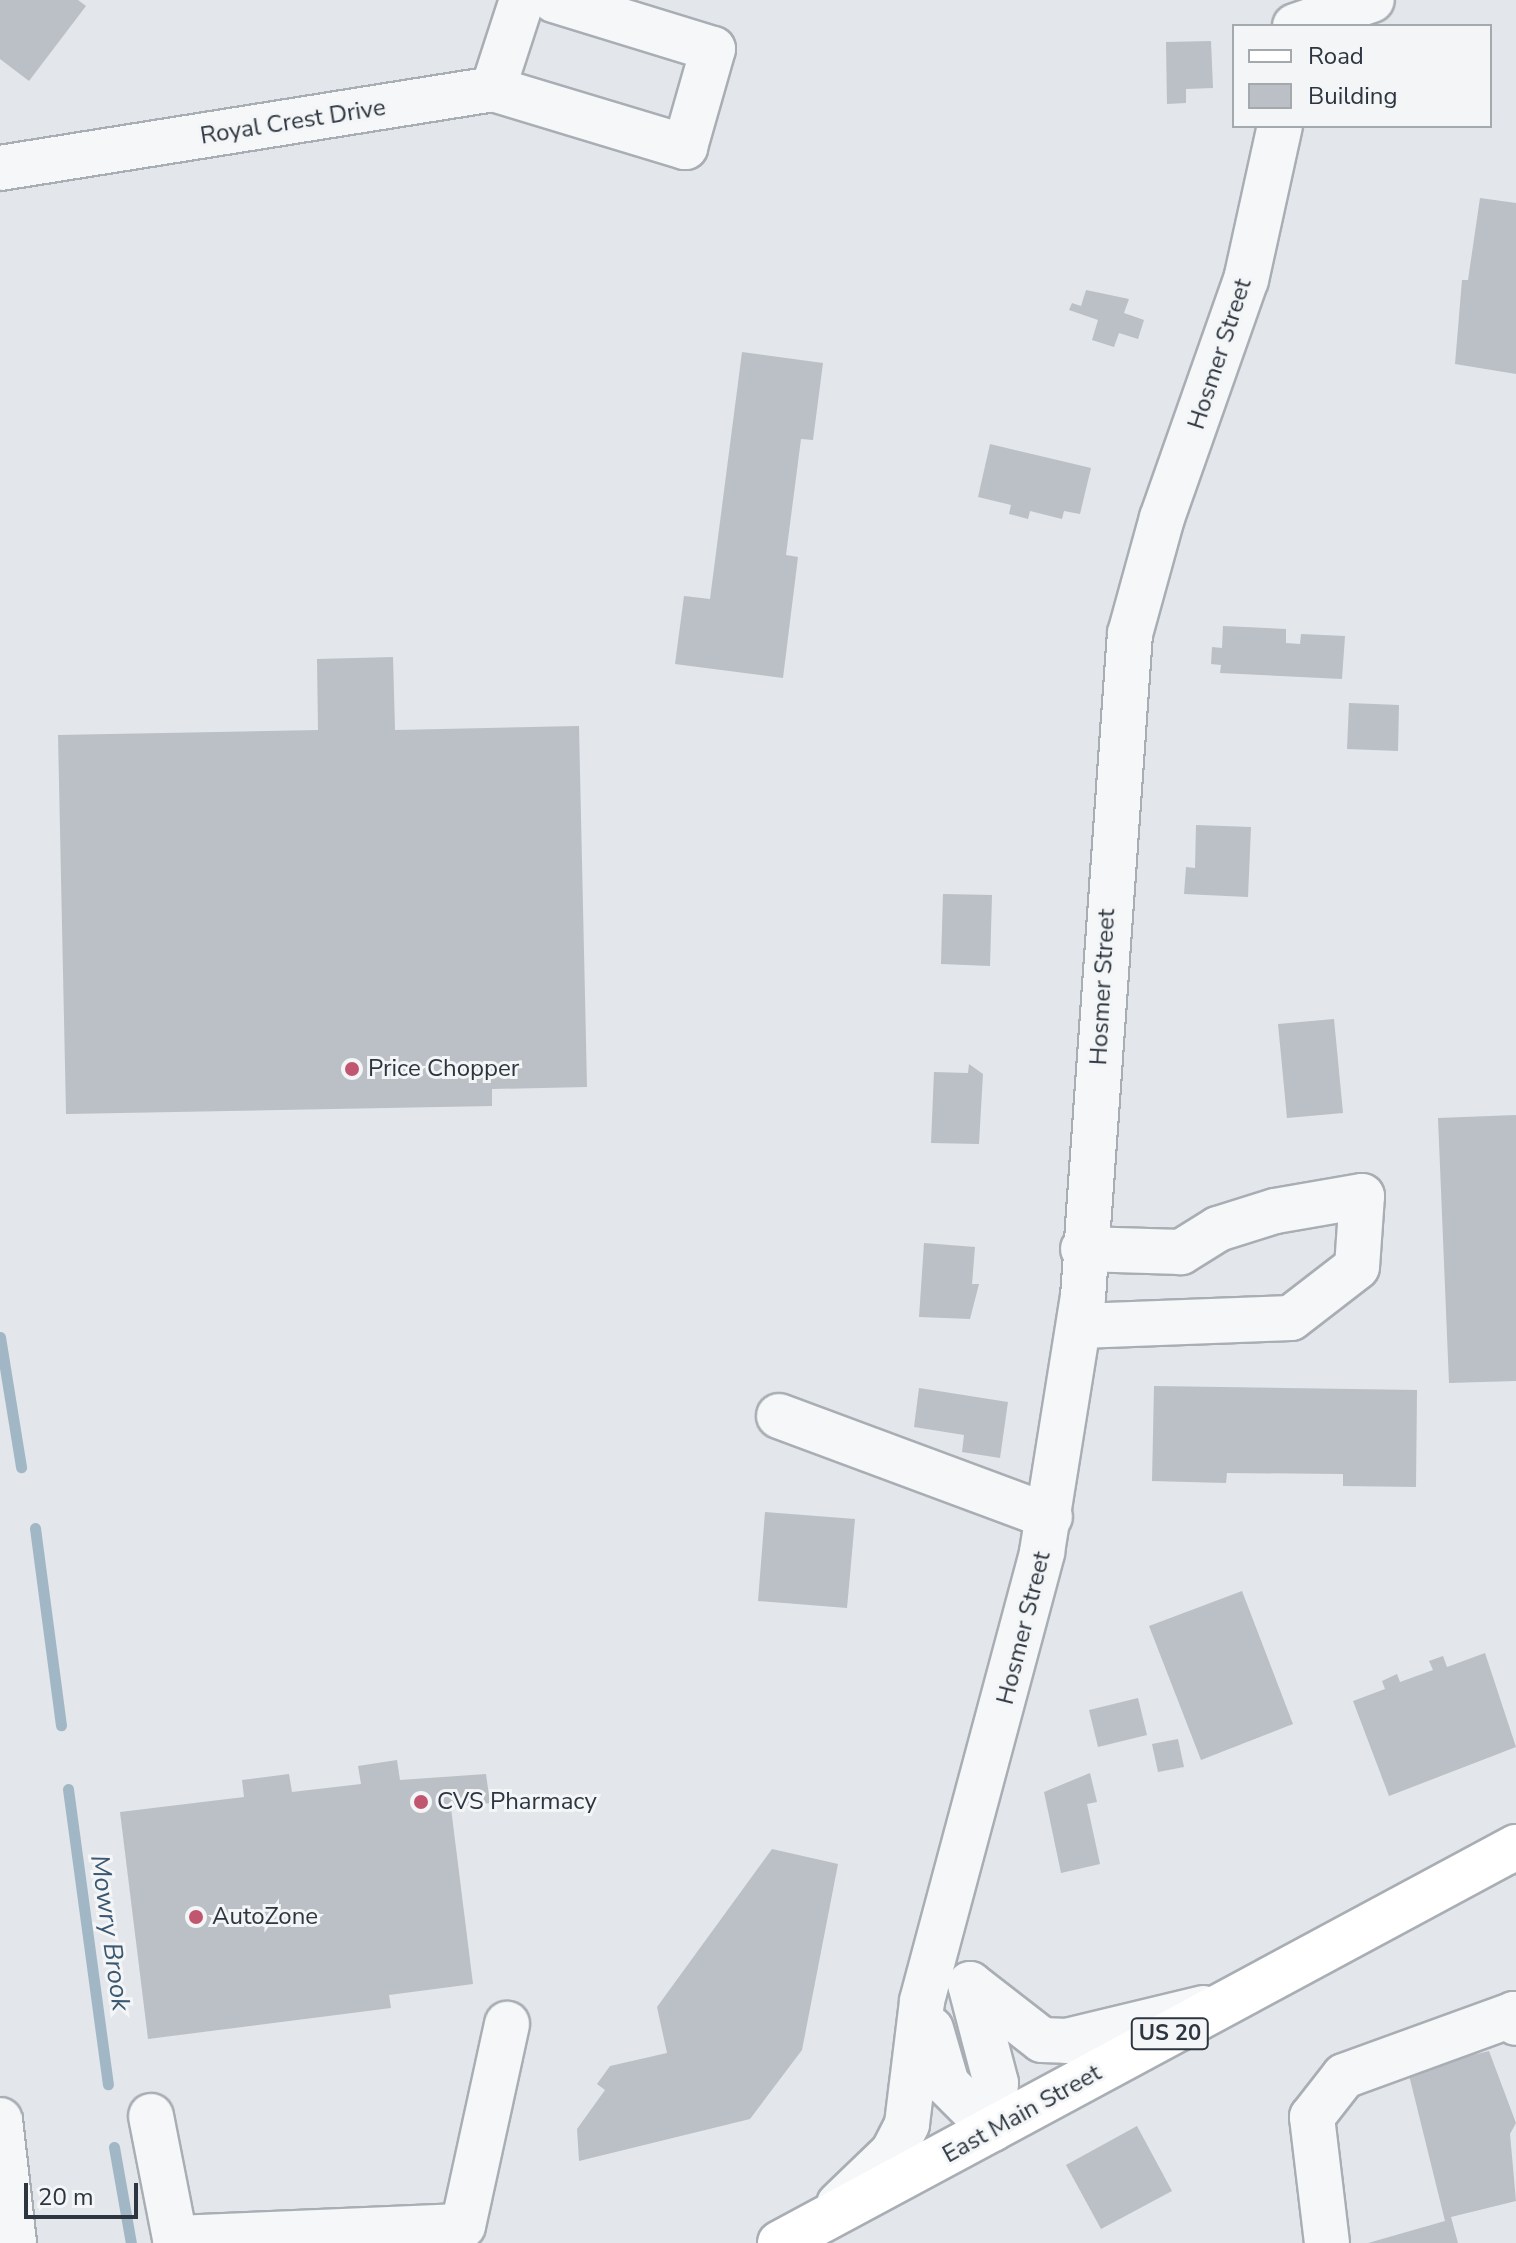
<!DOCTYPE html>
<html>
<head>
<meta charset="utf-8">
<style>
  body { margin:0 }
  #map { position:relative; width:1516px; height:2243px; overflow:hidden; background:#e3e6ea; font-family:"Nunito Sans",sans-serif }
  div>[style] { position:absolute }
  .stream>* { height:11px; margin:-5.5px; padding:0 5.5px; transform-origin:5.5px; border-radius:5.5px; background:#a2b7c6 }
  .building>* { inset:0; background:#bbc0c6 }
  .roads { filter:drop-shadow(2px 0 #a9aeb4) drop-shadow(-2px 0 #a9aeb4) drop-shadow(0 2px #a9aeb4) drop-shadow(0 -2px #a9aeb4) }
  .minor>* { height:44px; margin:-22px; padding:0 22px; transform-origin:22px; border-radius:22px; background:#f5f7f8 }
  .major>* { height:44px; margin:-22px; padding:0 22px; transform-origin:22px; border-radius:22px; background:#fff }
  .dots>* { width:22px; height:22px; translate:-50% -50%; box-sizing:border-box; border:4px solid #f3f5f7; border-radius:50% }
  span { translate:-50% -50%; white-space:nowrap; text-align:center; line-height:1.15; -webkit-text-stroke:6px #f3f5f7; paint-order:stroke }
  .shield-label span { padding:2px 6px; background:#f3f5f7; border:2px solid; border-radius:6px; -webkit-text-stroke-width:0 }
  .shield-label { font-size:22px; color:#2d3640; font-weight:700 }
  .street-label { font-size:24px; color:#2d3640 }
  .poi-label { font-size:24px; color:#2d3640 }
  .left { translate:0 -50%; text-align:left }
  .water-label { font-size:26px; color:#3b5870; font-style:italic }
  .legend { position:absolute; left:1232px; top:24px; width:260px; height:104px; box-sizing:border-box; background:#f3f5f7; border:2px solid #a4a9ae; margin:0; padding:10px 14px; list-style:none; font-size:24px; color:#2d3640 }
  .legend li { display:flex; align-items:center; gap:16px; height:40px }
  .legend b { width:40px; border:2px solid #a4a9ae }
  .scale { position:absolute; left:24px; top:2183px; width:114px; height:36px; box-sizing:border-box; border:4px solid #2d3640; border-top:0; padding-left:10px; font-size:24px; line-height:28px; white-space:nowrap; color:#2d3640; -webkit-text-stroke:6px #f3f5f7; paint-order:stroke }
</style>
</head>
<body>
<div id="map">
  <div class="stream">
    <i style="left:0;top:1337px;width:132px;rotate:80.8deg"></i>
    <i style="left:35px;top:1528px;width:199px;rotate:82.5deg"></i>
    <i style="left:68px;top:1789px;width:298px;rotate:82.3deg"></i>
    <i style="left:114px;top:2147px;width:97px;rotate:80deg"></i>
  </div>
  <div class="building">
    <i style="clip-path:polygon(0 0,78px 0,86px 6px,29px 81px,0 59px)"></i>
    <i style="clip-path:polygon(1211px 41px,1213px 88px,1186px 89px,1186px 103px,1167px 104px,1166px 42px)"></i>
    <i style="clip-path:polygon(1480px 198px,1516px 203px,1516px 374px,1455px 364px,1462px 280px,1468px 280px)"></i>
    <i style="clip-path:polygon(1086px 290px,1129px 299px,1124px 313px,1144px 320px,1138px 339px,1119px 333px,1114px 347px,1092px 340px,1098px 320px,1069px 310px,1072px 303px,1081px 306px)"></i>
    <i style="clip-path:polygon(742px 352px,823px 363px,813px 440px,801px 439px,786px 555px,798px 557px,783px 678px,675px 664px,684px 596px,710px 599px)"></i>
    <i style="clip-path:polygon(990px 444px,1091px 468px,1080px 514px,1064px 511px,1062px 519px,1030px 511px,1028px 519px,1009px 514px,1011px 505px,978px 497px)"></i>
    <i style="clip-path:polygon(1223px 626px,1286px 629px,1286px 643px,1300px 644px,1301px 634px,1345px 636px,1342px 679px,1220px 673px,1221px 665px,1211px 664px,1212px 647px,1222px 648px)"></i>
    <i style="clip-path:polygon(393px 657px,395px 730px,579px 726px,587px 1087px,492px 1089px,492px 1106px,66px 1114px,58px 735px,318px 730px,317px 659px)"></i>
    <i style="clip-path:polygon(1349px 703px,1399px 705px,1398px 751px,1347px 749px)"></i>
    <i style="clip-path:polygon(1196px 825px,1251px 827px,1248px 897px,1184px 894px,1186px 867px,1195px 868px)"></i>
    <i style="clip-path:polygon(943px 894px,992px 895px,990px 966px,941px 964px)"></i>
    <i style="clip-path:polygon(1334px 1019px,1343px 1113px,1287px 1118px,1278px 1024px)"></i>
    <i style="clip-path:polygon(969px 1064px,983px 1074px,979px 1144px,931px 1143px,934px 1072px,968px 1073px)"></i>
    <i style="clip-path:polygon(1516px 1115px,1516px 1381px,1449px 1383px,1438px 1118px)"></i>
    <i style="clip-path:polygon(924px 1243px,975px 1247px,972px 1284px,979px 1284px,970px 1319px,919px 1317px)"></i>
    <i style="clip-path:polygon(1154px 1386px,1417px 1390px,1416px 1487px,1343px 1486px,1343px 1474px,1227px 1473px,1226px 1483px,1152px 1481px)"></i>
    <i style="clip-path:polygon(919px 1388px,1008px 1402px,1000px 1458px,962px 1452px,964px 1435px,914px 1427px)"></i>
    <i style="clip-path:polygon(765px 1512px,855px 1519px,847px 1608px,758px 1601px)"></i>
    <i style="clip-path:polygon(1242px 1591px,1293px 1724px,1201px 1760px,1149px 1626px)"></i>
    <i style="clip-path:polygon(1485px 1653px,1516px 1747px,1389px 1796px,1353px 1701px,1385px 1689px,1382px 1681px,1397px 1674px,1400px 1682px,1433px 1670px,1429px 1661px,1443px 1656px,1447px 1667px)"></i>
    <i style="clip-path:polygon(1138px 1698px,1147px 1735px,1098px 1747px,1089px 1710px)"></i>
    <i style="clip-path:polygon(1178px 1739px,1184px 1767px,1158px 1772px,1152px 1744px)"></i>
    <i style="clip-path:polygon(397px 1760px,400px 1780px,486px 1774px,490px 1803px,451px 1808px,473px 1984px,389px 1995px,391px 2008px,148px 2039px,120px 1812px,244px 1797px,242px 1780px,289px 1774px,292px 1792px,361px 1784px,358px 1766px)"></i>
    <i style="clip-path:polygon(1090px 1773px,1097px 1802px,1087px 1804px,1100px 1864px,1061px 1873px,1044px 1792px)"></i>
    <i style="clip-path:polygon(772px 1849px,838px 1864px,802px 2050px,750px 2119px,579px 2161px,577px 2129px,605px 2090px,597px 2084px,610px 2066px,667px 2053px,657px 2007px)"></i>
    <i style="clip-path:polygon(1489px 2051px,1516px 2123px,1510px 2134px,1516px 2201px,1451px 2217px,1458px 2243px,1368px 2243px,1445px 2221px,1408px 2071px)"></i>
    <i style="clip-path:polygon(1137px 2126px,1172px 2191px,1101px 2229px,1066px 2165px)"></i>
  </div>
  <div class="roads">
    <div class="minor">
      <i style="left:1295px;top:26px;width:81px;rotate:-18.7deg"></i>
      <i style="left:493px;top:89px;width:201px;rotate:16.8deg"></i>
      <i style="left:685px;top:147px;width:102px;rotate:-74.1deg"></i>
      <i style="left:713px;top:49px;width:166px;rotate:-162.9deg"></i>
      <i style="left:0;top:168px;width:499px;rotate:-9.1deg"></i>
      <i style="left:493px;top:89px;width:94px;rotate:-72deg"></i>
      <i style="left:1080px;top:1326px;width:211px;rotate:-2.2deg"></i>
      <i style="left:1291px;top:1318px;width:83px;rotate:-37.7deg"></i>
      <i style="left:1357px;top:1267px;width:71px;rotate:-86deg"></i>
      <i style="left:1362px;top:1196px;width:88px;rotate:170.2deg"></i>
      <i style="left:1275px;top:1211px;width:60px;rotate:162.5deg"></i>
      <i style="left:1218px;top:1229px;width:44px;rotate:148.1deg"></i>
      <i style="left:1181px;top:1252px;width:98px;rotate:-178.2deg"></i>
      <i style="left:779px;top:1416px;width:289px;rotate:20.4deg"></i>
      <i style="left:970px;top:1984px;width:91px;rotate:37.9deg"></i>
      <i style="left:1042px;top:2040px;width:25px;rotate:2deg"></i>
      <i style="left:1067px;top:2041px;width:140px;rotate:-13.6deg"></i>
      <i style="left:970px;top:1984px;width:102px;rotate:75.3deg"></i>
      <i style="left:996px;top:2083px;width:46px;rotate:95deg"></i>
      <i style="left:931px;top:2029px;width:57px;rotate:73.8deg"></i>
      <i style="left:947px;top:2084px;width:64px;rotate:45deg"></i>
      <i style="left:151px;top:2116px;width:124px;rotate:78.9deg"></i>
      <i style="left:175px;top:2238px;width:288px;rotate:-2.4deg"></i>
      <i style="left:463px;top:2226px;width:207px;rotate:-77.7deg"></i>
      <i style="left:0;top:2120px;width:124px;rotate:83.5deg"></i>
      <i style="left:839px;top:2204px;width:75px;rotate:-43.9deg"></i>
      <i style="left:893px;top:2152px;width:31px;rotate:-63deg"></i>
      <i style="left:907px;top:2124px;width:124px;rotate:-83deg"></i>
      <i style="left:922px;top:2001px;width:465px;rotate:-75deg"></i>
      <i style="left:1042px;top:1552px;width:258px;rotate:-80.9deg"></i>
      <i style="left:1083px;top:1297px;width:665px;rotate:-85.95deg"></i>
      <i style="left:1130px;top:634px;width:120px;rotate:-74.6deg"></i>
      <i style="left:1162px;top:518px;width:252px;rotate:-70.6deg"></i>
      <i style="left:1246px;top:280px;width:158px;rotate:-77.6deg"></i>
      <i style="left:1327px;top:2243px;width:127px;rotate:-96.8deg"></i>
      <i style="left:1312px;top:2117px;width:52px;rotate:-52deg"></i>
      <i style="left:1344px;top:2076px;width:181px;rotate:-20deg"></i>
      <i style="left:1514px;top:2014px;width:9px;rotate:77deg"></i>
    </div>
    <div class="major">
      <i style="left:780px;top:2243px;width:836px;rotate:-28.28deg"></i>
    </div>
  </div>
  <div class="dots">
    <i style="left:352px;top:1069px;background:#c15671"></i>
    <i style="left:421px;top:1802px;background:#c15671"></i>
    <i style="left:196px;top:1917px;background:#c15671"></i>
  </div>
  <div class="shield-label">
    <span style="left:1170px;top:2034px">US 20</span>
  </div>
  <div class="street-label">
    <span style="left:293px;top:122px;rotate:-9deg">Royal Crest Drive</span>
    <span style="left:1220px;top:354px;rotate:-72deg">Hosmer Street</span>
    <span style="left:1103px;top:987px;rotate:-87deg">Hosmer Street</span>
    <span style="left:1024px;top:1628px;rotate:-76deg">Hosmer Street</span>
    <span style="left:1022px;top:2114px;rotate:-29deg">East Main Street</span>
  </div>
  <div class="poi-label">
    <span class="left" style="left:368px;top:1069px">Price Chopper</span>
    <span class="left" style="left:437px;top:1802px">CVS Pharmacy</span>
    <span class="left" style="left:212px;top:1917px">AutoZone</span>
  </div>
  <div class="water-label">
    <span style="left:110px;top:1933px;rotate:82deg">Mowry Brook</span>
  </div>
  <ul class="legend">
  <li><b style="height:10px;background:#fff"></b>Road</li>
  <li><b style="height:22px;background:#bbc0c6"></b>Building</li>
  </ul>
  <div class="scale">20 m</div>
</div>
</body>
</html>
